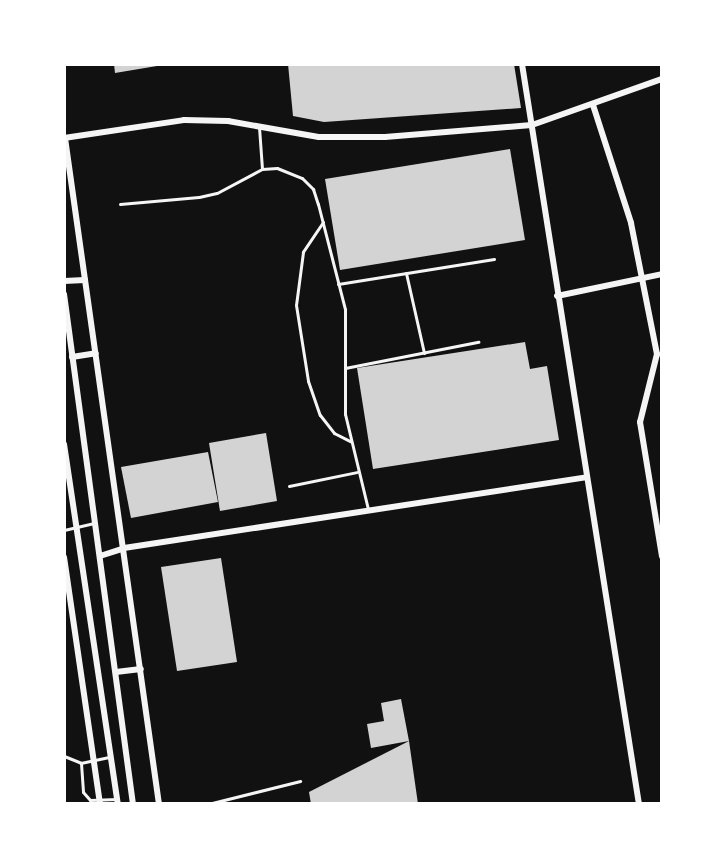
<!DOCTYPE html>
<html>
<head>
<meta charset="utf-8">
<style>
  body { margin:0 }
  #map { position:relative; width:726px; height:868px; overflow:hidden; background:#111; font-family:"Source Serif 4",serif }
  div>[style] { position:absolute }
  .building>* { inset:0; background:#d3d3d3 }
  .service>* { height:3px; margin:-1.5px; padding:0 1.5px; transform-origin:1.5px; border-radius:1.5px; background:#f5f5f5 }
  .minor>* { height:6px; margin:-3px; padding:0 3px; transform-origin:3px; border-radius:3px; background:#f5f5f5 }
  span { translate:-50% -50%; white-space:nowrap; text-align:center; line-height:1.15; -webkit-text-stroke:4.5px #fff; paint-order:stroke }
  .frame { position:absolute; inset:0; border:66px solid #fff; pointer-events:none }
</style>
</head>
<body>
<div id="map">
  <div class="building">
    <i style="clip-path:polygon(114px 64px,157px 64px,157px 66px,115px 73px)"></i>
    <i style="clip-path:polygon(288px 64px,514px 64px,521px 108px,324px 122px,293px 116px)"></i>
    <i style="clip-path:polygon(510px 149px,525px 240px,340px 270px,325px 179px)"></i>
    <i style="clip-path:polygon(525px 342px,530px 369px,547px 366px,559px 440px,373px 469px,357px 368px)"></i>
    <i style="clip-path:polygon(266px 433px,277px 501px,220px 511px,209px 443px)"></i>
    <i style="clip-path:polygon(208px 452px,218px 502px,131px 518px,121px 467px)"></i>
    <i style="clip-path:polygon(221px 558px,237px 662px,177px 671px,161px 567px)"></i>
    <i style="clip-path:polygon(401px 699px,409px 741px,371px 748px,367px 724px,384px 721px,381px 703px)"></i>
    <i style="clip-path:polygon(409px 741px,418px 804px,311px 804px,309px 792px)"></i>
  </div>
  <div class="service">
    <i style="left:259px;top:127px;width:42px;rotate:85.9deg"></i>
    <i style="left:262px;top:169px;width:15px;rotate:-4deg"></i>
    <i style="left:277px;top:168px;width:27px;rotate:22deg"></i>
    <i style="left:302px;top:178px;width:16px;rotate:45deg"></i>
    <i style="left:313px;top:189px;width:16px;rotate:72deg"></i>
    <i style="left:318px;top:204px;width:108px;rotate:75.6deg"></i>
    <i style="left:345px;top:309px;width:105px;rotate:90deg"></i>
    <i style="left:345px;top:414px;width:98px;rotate:76.4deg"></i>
    <i style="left:120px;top:204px;width:79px;rotate:-5.1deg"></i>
    <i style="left:199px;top:197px;width:18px;rotate:-13deg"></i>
    <i style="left:217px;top:193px;width:51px;rotate:-28.1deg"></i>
    <i style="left:323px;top:222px;width:36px;rotate:124deg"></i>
    <i style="left:303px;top:252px;width:53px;rotate:97.5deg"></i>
    <i style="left:296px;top:305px;width:77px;rotate:81deg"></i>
    <i style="left:308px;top:381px;width:36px;rotate:71deg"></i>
    <i style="left:320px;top:415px;width:23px;rotate:52deg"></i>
    <i style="left:334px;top:433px;width:18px;rotate:27deg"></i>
    <i style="left:406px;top:273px;width:82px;rotate:77.3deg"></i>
    <i style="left:338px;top:284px;width:158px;rotate:-9.1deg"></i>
    <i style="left:345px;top:368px;width:136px;rotate:-11.1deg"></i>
    <i style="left:289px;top:486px;width:69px;rotate:-11.6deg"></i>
    <i style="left:64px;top:530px;width:32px;rotate:-13deg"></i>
    <i style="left:64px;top:756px;width:18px;rotate:22deg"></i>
    <i style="left:109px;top:757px;width:29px;rotate:168deg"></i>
    <i style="left:81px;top:763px;width:29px;rotate:86deg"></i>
    <i style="left:83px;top:792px;width:11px;rotate:49deg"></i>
    <i style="left:90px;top:800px;width:27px;rotate:-2deg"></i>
    <i style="left:208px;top:804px;width:95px;rotate:-14deg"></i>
  </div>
  <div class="minor">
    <i style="left:522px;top:64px;width:749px;rotate:81.02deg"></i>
    <i style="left:593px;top:105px;width:124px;rotate:72.1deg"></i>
    <i style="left:631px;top:223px;width:134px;rotate:78.8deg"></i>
    <i style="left:657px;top:354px;width:70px;rotate:104deg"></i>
    <i style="left:640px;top:422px;width:136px;rotate:80.7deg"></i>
    <i style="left:64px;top:138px;width:121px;rotate:-8.5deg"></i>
    <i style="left:184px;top:120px;width:44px;rotate:1.3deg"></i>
    <i style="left:228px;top:121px;width:92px;rotate:10deg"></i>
    <i style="left:319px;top:137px;width:66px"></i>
    <i style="left:385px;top:137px;width:147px;rotate:-4.7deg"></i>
    <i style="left:532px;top:125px;width:138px;rotate:-19.5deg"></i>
    <i style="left:65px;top:138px;width:673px;rotate:81.97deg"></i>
    <i style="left:64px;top:281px;width:21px;rotate:-3deg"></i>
    <i style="left:64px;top:294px;width:515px;rotate:82.3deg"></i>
    <i style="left:557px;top:296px;width:107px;rotate:-11.8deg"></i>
    <i style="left:72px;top:357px;width:24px;rotate:-9deg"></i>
    <i style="left:64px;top:444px;width:364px;rotate:81.5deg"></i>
    <i style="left:100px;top:556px;width:25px;rotate:-18deg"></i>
    <i style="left:124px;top:548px;width:467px;rotate:-8.7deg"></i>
    <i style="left:64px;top:557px;width:250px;rotate:81.7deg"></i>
    <i style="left:116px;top:672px;width:25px;rotate:-7deg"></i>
  </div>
  <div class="frame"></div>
</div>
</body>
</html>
